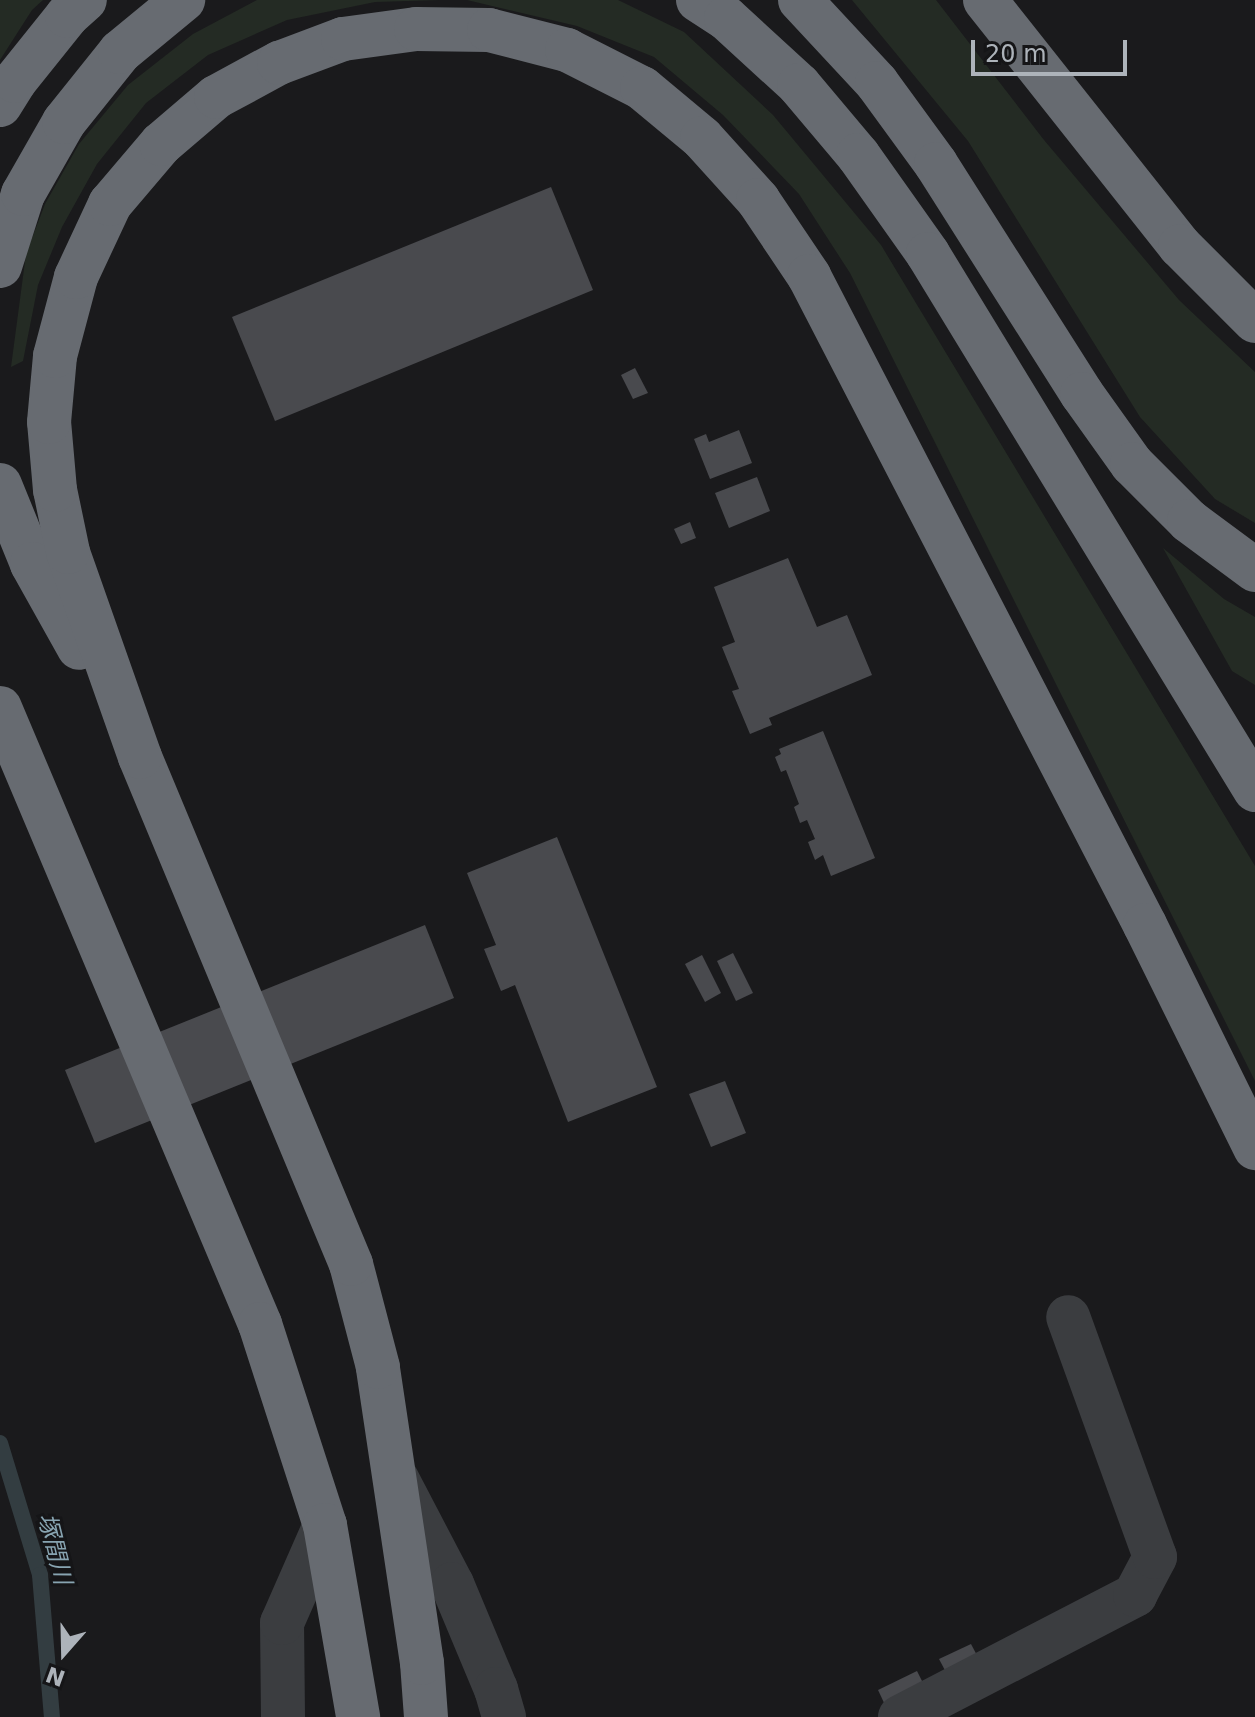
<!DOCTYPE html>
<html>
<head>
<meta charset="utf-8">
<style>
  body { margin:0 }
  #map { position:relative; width:1255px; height:1717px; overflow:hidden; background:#1a1a1c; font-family:"DejaVu Sans","Noto Sans JP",sans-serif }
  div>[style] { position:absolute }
  .green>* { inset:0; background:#242b24 }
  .stream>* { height:16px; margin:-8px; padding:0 8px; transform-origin:8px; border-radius:8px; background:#333d41 }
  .building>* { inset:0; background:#494a4e }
  .minor>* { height:44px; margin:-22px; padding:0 22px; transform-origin:22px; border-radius:22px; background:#3b3d40 }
  .highway>* { height:44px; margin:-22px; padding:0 22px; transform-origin:22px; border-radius:22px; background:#676b71 }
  span { translate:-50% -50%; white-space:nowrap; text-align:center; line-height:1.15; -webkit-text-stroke:6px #151517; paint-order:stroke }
  .water-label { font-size:24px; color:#88a4b1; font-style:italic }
  .north { position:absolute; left:24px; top:1613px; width:80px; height:80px; -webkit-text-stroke:6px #151517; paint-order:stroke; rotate:200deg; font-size:22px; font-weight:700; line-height:32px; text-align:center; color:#adb3ba }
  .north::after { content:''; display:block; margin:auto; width:28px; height:36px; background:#adb3ba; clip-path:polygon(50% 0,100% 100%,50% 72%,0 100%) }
  .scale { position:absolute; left:971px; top:40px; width:156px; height:36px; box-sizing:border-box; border:4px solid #adb3ba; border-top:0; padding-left:10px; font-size:24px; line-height:28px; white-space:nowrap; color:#adb3ba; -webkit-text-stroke:6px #151517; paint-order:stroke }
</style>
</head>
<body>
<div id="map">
  <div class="green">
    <i style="clip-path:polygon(0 0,43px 0,32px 10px,0 60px)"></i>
    <i style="clip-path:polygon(257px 0,440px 0,375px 2px,287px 20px,208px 55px,146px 103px,97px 164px,62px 227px,38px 285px,23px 361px,11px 367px,26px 254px,45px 204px,79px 144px,128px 85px,193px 34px)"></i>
    <i style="clip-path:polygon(467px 0,618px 0,684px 32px,773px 115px,881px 245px,1255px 866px,1255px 1081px,850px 273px,799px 194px,723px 115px,654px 57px,577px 26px)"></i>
    <i style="clip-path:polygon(852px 0,936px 0,1044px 140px,1179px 300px,1255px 372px,1255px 523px,1215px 499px,1140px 417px,968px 141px)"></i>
    <i style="clip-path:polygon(1163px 548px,1224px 599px,1255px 617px,1255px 685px,1232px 671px)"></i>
  </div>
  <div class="stream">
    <i style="left:0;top:1443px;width:138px;rotate:73.1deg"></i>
    <i style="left:40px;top:1575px;width:143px;rotate:85.2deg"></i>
  </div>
  <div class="building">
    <i style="clip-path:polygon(551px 187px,593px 290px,275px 421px,232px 317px)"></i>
    <i style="clip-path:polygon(635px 368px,648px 393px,633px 399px,621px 375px)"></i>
    <i style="clip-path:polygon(739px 430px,752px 463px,710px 479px,694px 439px,706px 434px,709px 442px)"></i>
    <i style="clip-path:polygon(757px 477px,770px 511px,729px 528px,715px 493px)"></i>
    <i style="clip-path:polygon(690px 522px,696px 538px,681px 544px,674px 529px)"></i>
    <i style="clip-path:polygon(788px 558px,817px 627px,847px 615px,872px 675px,769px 718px,772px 725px,750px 734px,732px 691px,739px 689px,722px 647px,735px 642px,714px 587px)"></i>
    <i style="clip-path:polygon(823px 731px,875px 858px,831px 876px,823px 855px,815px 860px,808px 842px,815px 839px,807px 820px,800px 823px,794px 807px,799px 804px,786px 770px,781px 772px,775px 757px,781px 754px,779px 749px)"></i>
    <i style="clip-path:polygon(557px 837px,657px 1087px,568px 1122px,515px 985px,501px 991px,484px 949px,496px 945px,467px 873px)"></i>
    <i style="clip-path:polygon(425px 925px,454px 998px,95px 1143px,65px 1070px)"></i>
    <i style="clip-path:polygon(733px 953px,753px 993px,736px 1001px,717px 961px)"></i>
    <i style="clip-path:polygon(702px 955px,721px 993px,705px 1002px,685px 964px)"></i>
    <i style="clip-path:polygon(725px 1081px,746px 1133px,711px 1147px,689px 1094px)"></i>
    <i style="clip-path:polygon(971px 1644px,980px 1661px,948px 1676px,939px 1659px)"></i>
    <i style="clip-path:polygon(917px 1671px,925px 1687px,886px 1707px,878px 1690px)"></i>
  </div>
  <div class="minor">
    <i style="left:397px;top:1479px;width:119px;rotate:62.4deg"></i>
    <i style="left:452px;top:1584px;width:114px;rotate:67.3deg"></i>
    <i style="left:496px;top:1689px;width:29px;rotate:74deg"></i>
    <i style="left:283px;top:1717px;width:94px;rotate:-90.6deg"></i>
    <i style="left:282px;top:1623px;width:107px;rotate:-66.3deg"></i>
    <i style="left:900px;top:1717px;width:265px;rotate:-27.4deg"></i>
    <i style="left:1135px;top:1595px;width:43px;rotate:-62.2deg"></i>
    <i style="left:1155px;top:1557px;width:255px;rotate:-109.9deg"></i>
  </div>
  <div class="highway">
    <i style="left:698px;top:0;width:33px;rotate:33deg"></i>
    <i style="left:726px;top:18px;width:99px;rotate:42.5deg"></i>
    <i style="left:799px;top:85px;width:92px;rotate:49.9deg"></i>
    <i style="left:858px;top:155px;width:121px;rotate:54.7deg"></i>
    <i style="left:928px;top:254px;width:628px;rotate:58.61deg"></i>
    <i style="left:800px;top:0;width:113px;rotate:47.1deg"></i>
    <i style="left:877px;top:83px;width:100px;rotate:53.9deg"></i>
    <i style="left:936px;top:164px;width:272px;rotate:57.6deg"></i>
    <i style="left:1082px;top:394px;width:86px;rotate:54.5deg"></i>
    <i style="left:1132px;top:464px;width:81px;rotate:45deg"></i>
    <i style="left:1189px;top:521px;width:82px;rotate:36.6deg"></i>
    <i style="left:985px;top:0;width:314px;rotate:51.6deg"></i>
    <i style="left:1180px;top:246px;width:106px;rotate:45deg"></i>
    <i style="left:0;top:105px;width:28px;rotate:-58deg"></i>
    <i style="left:15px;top:81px;width:83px;rotate:-51.3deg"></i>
    <i style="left:67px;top:16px;width:24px;rotate:-42deg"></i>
    <i style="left:0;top:266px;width:76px;rotate:-72.3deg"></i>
    <i style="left:23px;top:194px;width:83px;rotate:-60.3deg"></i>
    <i style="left:64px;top:122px;width:90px;rotate:-51.3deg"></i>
    <i style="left:120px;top:52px;width:82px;rotate:-39.5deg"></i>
    <i style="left:0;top:485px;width:85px;rotate:67.9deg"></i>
    <i style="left:32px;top:564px;width:96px;rotate:60.8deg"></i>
    <i style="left:0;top:708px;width:669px;rotate:67.12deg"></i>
    <i style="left:260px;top:1324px;width:211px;rotate:72.1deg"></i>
    <i style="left:325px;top:1525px;width:195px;rotate:80.2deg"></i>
    <i style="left:426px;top:1717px;width:54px;rotate:-94.2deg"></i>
    <i style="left:422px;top:1663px;width:299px;rotate:-98.5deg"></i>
    <i style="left:378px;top:1367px;width:106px;rotate:-104.7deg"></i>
    <i style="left:351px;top:1264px;width:549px;rotate:-112.6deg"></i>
    <i style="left:140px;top:757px;width:217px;rotate:-109.4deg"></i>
    <i style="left:68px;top:552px;width:63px;rotate:-101.8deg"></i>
    <i style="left:55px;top:490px;width:68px;rotate:-95deg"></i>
    <i style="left:49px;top:422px;width:66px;rotate:-84.8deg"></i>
    <i style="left:55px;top:356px;width:82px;rotate:-75.1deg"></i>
    <i style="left:76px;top:277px;width:81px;rotate:-65deg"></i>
    <i style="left:110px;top:204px;width:79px;rotate:-49.6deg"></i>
    <i style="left:161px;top:144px;width:72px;rotate:-40.5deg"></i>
    <i style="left:216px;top:97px;width:72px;rotate:-28.4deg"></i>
    <i style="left:279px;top:63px;width:68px;rotate:-20.6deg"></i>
    <i style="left:343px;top:39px;width:74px;rotate:-7.8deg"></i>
    <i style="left:416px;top:29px;width:73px;rotate:0.8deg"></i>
    <i style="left:489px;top:30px;width:81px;rotate:14.4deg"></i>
    <i style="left:567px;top:50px;width:84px;rotate:26.9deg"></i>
    <i style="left:642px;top:88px;width:78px;rotate:39.8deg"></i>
    <i style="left:702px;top:138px;width:84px;rotate:47.9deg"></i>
    <i style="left:758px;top:200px;width:92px;rotate:56.1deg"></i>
    <i style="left:809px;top:276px;width:731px;rotate:62.63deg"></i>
    <i style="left:1145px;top:925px;width:249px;rotate:63.7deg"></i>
  </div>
  <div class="water-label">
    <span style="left:54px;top:1549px;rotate:76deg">塚間川</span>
  </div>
  <div class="north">N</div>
  <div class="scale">20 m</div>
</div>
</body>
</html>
